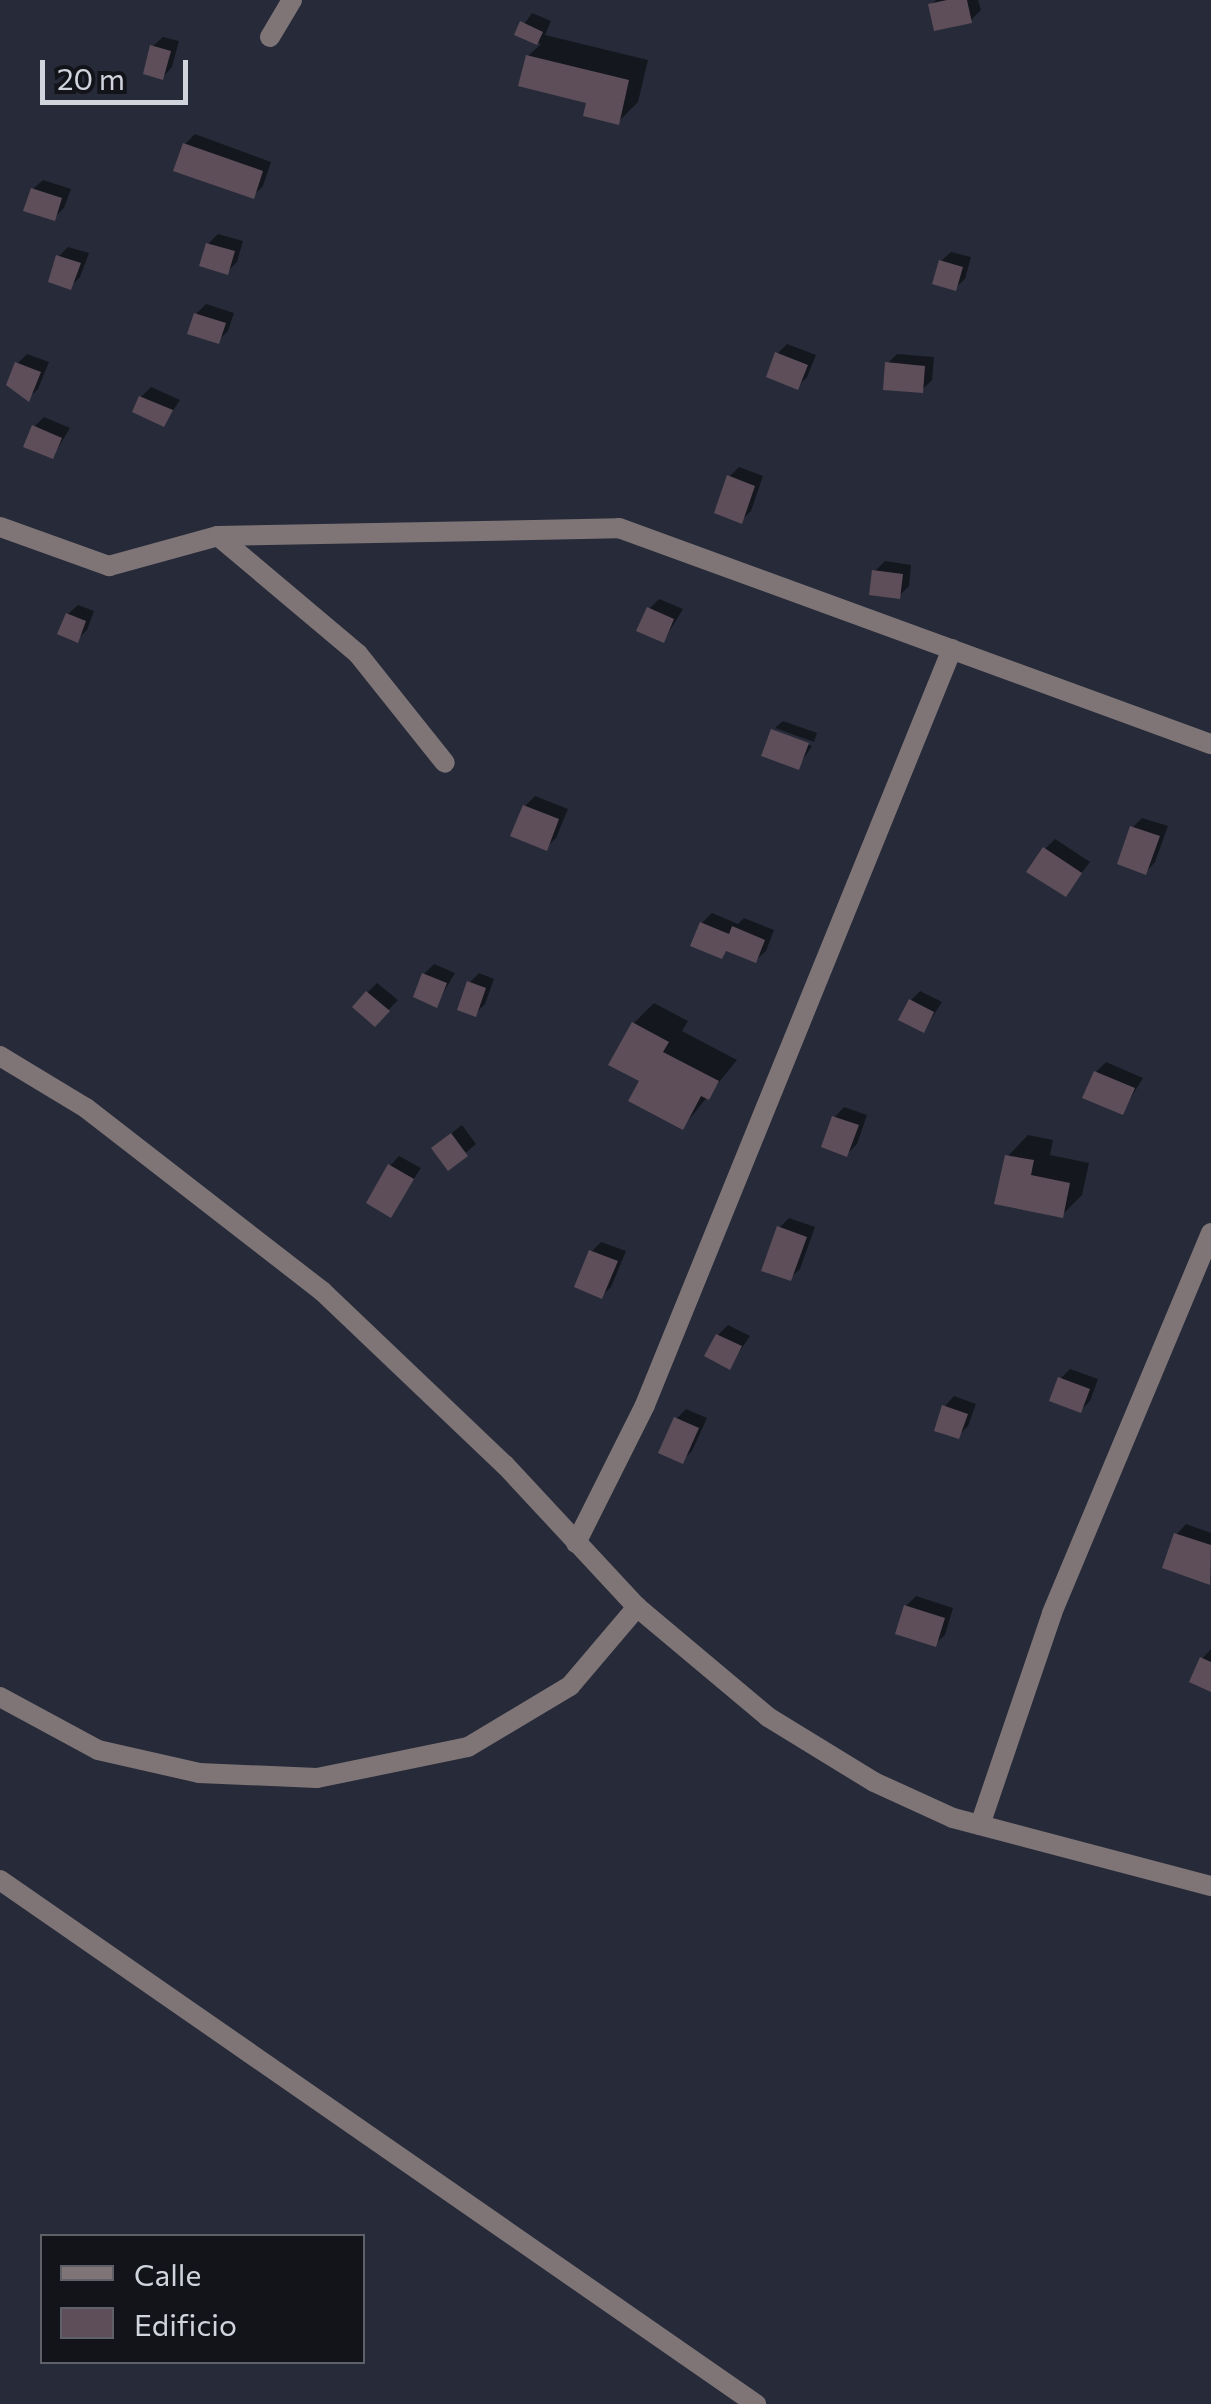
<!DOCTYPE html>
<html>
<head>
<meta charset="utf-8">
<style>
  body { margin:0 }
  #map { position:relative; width:1211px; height:2404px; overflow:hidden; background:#272b39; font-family:Commissioner,sans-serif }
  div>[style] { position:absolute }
  .shadow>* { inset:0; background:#0007 }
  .building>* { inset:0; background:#5d4e5a }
  .minor>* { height:20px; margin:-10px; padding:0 10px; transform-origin:10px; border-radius:10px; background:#7f7577 }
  span { translate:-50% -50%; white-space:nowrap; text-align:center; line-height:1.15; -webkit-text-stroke:8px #12141a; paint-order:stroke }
  .legend { position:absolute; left:40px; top:2234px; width:325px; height:130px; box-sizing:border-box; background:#12141a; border:2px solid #5e6168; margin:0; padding:12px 18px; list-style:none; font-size:30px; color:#d1d4dd }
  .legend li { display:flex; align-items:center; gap:20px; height:50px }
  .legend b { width:50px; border:2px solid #5e6168 }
  .scale { position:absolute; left:40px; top:60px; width:148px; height:45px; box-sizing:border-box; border:5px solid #d1d4dd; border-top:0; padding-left:12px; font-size:30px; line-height:35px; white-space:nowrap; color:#d1d4dd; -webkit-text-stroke:8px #12141a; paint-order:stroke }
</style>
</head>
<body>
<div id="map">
  <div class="shadow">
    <i style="clip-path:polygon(936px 0,978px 0,981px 10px,971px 20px,931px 5px)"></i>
    <i style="clip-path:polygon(532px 13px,551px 21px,545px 35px,648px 60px,638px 102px,618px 122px,528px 56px,541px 44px,517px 34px)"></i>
    <i style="clip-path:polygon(163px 37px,179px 41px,172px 67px,163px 77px,153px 46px)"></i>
    <i style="clip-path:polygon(195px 134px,271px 162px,263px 186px,253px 196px,185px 144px)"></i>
    <i style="clip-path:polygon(43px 180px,71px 189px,64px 208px,54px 218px,33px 189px)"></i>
    <i style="clip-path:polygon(218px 234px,243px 241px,237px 262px,227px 272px,208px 244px)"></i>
    <i style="clip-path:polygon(68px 247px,89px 253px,80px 277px,70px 287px,59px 256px)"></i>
    <i style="clip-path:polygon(951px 252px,971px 257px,965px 279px,955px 288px,941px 261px)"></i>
    <i style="clip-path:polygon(206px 304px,234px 313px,228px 331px,218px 341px,196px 314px)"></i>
    <i style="clip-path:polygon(787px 344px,816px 355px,807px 377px,797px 387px,777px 354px)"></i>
    <i style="clip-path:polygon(27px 354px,49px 362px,38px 389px,28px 399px,17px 364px)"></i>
    <i style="clip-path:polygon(897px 354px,934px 357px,932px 380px,922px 390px,888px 363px)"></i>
    <i style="clip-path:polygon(151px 387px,180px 400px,164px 424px,141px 397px)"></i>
    <i style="clip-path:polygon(44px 417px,70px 428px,53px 456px,34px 427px)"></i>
    <i style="clip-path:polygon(739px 467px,763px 476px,751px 511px,741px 521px,729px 477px)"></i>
    <i style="clip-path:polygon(885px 561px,911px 565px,909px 586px,899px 596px,875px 571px)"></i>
    <i style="clip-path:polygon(659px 599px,683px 609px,664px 640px,649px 609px)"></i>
    <i style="clip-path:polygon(78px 605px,94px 611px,87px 630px,77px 640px,68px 614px)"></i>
    <i style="clip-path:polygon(783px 721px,817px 733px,814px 742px,775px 728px)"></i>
    <i style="clip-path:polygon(775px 729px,775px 733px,812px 746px,798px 767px,764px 755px)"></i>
    <i style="clip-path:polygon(535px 796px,568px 809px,556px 838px,546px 848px,525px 806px)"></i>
    <i style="clip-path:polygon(1142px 818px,1168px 826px,1155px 862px,1146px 872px,1132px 828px)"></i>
    <i style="clip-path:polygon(1055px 839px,1090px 862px,1065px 894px,1045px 849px)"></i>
    <i style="clip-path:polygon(712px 913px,738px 924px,744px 918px,774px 930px,766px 951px,756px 960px,728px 949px,721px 956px,702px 923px)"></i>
    <i style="clip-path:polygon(434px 964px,455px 973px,436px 1005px,424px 974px)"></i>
    <i style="clip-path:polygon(479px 973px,494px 979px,485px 1004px,475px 1014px,469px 983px)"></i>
    <i style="clip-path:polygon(377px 983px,398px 1000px,375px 1024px,368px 992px)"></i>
    <i style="clip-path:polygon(920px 991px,942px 1002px,924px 1030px,911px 1000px)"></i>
    <i style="clip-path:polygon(654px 1003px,688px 1021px,682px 1031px,737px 1060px,683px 1127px,642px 1080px,634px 1023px)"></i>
    <i style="clip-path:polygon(1106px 1062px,1143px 1078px,1122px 1112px,1096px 1072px)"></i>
    <i style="clip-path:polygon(844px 1107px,867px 1115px,857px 1144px,847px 1154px,835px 1117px)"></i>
    <i style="clip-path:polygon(462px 1125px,476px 1144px,449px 1167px,444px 1139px)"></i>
    <i style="clip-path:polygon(1028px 1135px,1053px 1140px,1050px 1155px,1089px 1163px,1082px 1195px,1062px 1215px,1008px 1156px)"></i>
    <i style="clip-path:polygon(399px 1156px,421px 1168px,390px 1215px,390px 1166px)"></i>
    <i style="clip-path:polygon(789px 1218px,815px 1227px,800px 1269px,790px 1278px,780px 1227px)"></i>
    <i style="clip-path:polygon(601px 1242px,626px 1251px,611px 1287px,602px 1296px,591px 1252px)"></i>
    <i style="clip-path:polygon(728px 1325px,750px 1336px,729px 1367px,718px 1335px)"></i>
    <i style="clip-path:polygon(1070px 1369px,1098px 1379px,1090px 1401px,1080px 1411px,1060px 1379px)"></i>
    <i style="clip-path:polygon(954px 1396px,976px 1404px,968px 1426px,958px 1436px,945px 1406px)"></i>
    <i style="clip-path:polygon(686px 1409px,707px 1418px,692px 1451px,682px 1461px,676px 1419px)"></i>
    <i style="clip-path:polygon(1186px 1524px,1211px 1533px,1209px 1583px,1177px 1534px)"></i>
    <i style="clip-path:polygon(916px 1596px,953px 1608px,945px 1635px,935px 1644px,906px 1606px)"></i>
    <i style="clip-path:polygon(1211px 1649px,1211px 1689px,1202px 1659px)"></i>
  </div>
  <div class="building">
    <i style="clip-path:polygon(947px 0,967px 0,972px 23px,934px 31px,928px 4px)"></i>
    <i style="clip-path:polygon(520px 21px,543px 32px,537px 45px,514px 35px)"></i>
    <i style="clip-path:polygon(150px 45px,171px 51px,163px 80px,143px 74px)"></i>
    <i style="clip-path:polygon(526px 55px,629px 80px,619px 125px,583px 116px,586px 103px,518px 86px)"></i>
    <i style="clip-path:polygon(183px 143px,263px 171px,254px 199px,173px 171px)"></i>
    <i style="clip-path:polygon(31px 188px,62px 198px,55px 221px,23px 211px)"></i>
    <i style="clip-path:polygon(206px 243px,235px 251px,228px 275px,199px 266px)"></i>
    <i style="clip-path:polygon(56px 255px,81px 263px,71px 290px,48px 282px)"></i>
    <i style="clip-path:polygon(939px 260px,963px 267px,956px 291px,932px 284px)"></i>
    <i style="clip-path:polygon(194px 313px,226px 323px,219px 344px,187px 334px)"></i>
    <i style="clip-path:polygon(775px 352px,808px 365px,798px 390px,766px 377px)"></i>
    <i style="clip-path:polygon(15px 362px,41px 372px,29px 402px,6px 385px)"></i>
    <i style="clip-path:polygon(885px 362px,925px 366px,923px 393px,883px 390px)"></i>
    <i style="clip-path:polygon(139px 396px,173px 410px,164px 427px,132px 412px)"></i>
    <i style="clip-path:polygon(32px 425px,62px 438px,53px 459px,23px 447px)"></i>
    <i style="clip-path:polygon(727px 475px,755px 486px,742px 524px,714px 513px)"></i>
    <i style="clip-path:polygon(872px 570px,903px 574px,900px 599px,869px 595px)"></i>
    <i style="clip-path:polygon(647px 607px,674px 619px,664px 643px,636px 631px)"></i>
    <i style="clip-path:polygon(66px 613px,86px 621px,78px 643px,57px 634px)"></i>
    <i style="clip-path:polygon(771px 729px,809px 743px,799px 770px,761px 756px)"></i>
    <i style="clip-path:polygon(523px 805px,559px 819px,547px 851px,510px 836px)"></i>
    <i style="clip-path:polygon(1130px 826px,1160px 836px,1146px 875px,1117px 864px)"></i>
    <i style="clip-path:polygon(1043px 847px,1082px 873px,1066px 897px,1026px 872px)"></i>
    <i style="clip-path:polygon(700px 922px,729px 934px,732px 926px,765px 940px,756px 963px,726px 951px,722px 959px,690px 946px)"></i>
    <i style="clip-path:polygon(422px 973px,447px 983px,437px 1008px,413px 997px)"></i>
    <i style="clip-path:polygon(467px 981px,486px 988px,476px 1017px,457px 1010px)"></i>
    <i style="clip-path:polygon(366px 991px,390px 1011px,375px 1027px,352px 1007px)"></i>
    <i style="clip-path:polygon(909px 999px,934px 1012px,924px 1033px,898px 1020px)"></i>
    <i style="clip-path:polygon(632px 1022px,669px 1042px,663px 1052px,719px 1081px,709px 1100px,701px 1096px,683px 1130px,628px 1101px,639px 1081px,608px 1065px)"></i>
    <i style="clip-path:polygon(1094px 1071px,1135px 1088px,1123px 1115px,1082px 1098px)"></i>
    <i style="clip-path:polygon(832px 1116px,859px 1125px,847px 1157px,821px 1147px)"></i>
    <i style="clip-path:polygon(451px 1133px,468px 1156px,448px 1171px,431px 1148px)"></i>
    <i style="clip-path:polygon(1005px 1155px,1034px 1160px,1031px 1175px,1070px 1183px,1063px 1218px,994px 1204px)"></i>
    <i style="clip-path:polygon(388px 1164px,414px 1179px,391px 1218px,366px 1203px)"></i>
    <i style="clip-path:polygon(777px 1226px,807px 1237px,791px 1281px,761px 1271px)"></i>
    <i style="clip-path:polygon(589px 1250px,618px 1261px,602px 1299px,574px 1287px)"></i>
    <i style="clip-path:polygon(716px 1334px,742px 1346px,730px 1370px,704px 1356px)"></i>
    <i style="clip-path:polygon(1058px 1377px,1090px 1389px,1081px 1413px,1049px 1401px)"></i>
    <i style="clip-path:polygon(942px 1405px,968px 1414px,959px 1439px,934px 1431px)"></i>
    <i style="clip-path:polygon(674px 1417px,699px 1428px,683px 1464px,658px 1453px)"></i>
    <i style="clip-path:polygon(1174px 1533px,1211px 1545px,1210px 1585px,1162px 1568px)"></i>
    <i style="clip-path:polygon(904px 1605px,945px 1618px,936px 1647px,895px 1634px)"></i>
    <i style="clip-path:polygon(1200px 1657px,1211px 1662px,1211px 1692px,1189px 1682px)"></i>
  </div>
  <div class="minor">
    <i style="left:270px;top:37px;width:43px;rotate:-59.3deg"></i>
    <i style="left:0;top:527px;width:116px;rotate:19.7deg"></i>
    <i style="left:109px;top:566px;width:113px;rotate:-15.4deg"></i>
    <i style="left:218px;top:536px;width:401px;rotate:-1.1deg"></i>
    <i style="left:619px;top:528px;width:630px;rotate:20.05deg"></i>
    <i style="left:218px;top:536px;width:183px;rotate:40.1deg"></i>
    <i style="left:358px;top:654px;width:139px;rotate:51.4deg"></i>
    <i style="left:0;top:1056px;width:100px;rotate:31.2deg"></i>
    <i style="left:86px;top:1108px;width:299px;rotate:37.8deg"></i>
    <i style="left:322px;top:1291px;width:253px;rotate:43.6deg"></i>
    <i style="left:505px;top:1465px;width:194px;rotate:47.1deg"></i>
    <i style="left:637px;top:1607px;width:171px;rotate:40deg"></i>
    <i style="left:768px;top:1717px;width:124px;rotate:31.5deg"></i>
    <i style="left:874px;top:1782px;width:87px;rotate:24.5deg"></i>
    <i style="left:953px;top:1818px;width:267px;rotate:14.8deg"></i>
    <i style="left:576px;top:1543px;width:154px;rotate:-63.4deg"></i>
    <i style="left:645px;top:1405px;width:816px;rotate:-67.9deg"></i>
    <i style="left:0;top:1697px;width:111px;rotate:28.4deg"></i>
    <i style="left:98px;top:1750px;width:104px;rotate:12.8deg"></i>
    <i style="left:199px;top:1773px;width:118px;rotate:2.4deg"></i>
    <i style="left:317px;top:1778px;width:154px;rotate:-11.6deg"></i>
    <i style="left:468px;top:1747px;width:119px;rotate:-30.9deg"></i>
    <i style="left:570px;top:1686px;width:104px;rotate:-49.7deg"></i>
    <i style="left:980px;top:1825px;width:224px;rotate:-71.2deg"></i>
    <i style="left:1052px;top:1613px;width:412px;rotate:-67.3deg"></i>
    <i style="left:0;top:1880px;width:920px;rotate:34.73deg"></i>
  </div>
  <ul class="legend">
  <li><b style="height:12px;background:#7f7577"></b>Calle</li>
  <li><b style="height:28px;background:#5d4e5a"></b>Edificio</li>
  </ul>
  <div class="scale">20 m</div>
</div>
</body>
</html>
